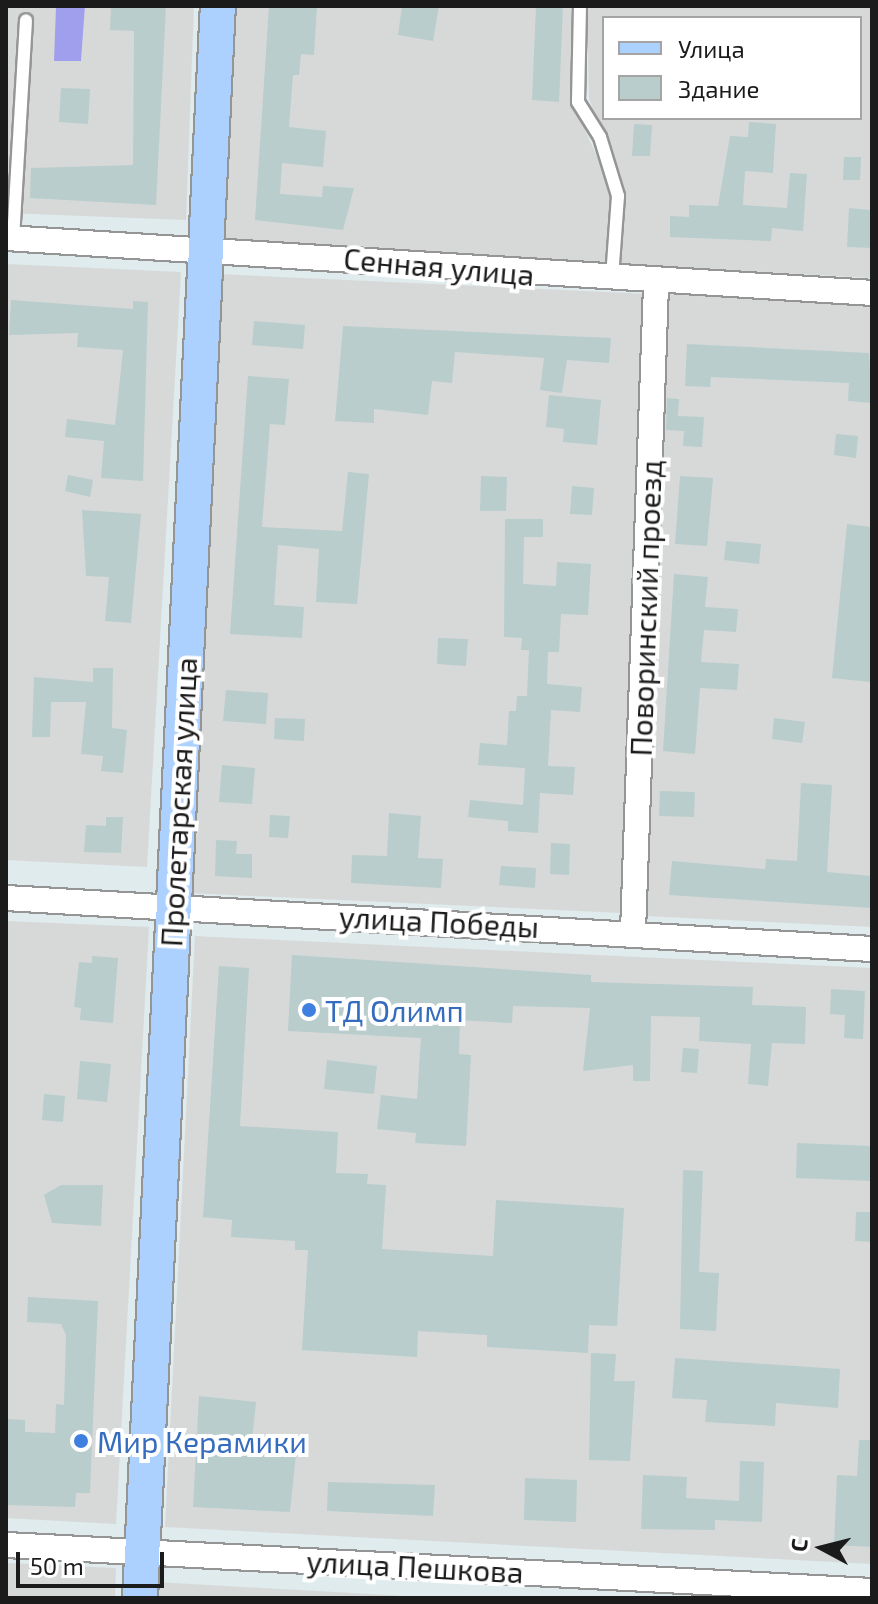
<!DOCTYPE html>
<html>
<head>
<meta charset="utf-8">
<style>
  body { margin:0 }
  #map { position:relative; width:878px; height:1604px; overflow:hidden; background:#dfebed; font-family:"Exo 2",sans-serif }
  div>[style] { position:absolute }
  .residential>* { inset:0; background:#d7d9d8 }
  .grass>* { inset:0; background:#a09fed }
  .building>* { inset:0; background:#b8cdcc }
  .roads { filter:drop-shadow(2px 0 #959595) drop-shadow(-2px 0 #959595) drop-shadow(0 2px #959595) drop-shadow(0 -2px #959595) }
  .lane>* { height:12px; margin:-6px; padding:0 6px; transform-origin:6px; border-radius:6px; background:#fff }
  .street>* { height:24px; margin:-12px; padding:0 12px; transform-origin:12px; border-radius:12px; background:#fff }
  .secondary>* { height:34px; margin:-17px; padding:0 17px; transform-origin:17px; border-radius:17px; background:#acd1fe }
  .dots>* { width:22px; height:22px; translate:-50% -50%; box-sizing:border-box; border:4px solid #fff; border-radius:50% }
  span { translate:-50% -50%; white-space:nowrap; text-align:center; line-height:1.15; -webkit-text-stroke:8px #fff; paint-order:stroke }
  .street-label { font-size:30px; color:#1b1b1b }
  .shop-label { font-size:30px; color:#366cbe }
  .left { translate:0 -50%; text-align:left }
  .frame { position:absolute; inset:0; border:8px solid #1b1b1b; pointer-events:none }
  .legend { position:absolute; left:602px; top:16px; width:260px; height:104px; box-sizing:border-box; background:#fff; border:2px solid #a4a4a4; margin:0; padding:10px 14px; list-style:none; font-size:24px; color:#1b1b1b }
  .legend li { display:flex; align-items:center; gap:16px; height:40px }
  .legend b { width:40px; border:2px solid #a4a4a4 }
  .north { position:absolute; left:782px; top:1508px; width:80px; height:80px; -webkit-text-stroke:6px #fff; paint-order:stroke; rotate:277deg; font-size:22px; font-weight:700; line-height:32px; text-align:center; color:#1b1b1b }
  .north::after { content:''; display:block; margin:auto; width:28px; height:36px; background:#1b1b1b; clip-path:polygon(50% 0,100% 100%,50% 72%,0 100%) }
  .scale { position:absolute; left:16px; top:1552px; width:148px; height:36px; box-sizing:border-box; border:4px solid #1b1b1b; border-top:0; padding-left:10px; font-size:24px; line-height:28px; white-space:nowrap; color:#1b1b1b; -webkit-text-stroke:6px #fff; paint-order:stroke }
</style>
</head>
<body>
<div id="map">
  <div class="residential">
    <i style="clip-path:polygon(6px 6px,56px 6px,55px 61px,81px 61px,85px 6px,194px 6px,186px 220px,6px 213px)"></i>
    <i style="clip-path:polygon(229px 6px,574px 6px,573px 103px,614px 195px,609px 264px,216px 241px)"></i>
    <i style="clip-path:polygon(evenodd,587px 6px,872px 6px,872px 278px,618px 264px,623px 196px,589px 98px,587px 6px,604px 18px,860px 18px,860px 118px,604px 118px,604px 18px)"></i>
    <i style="clip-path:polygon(6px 264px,181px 272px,147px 867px,6px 860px)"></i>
    <i style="clip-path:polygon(217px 274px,650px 294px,621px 913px,188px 893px)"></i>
    <i style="clip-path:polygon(662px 294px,872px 305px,872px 927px,646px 916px)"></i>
    <i style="clip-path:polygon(6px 921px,149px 927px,116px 1524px,6px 1518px)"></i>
    <i style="clip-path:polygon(195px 936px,872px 968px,872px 1564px,165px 1527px)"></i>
    <i style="clip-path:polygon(6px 1563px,116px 1568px,115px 1598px,6px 1598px)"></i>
    <i style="clip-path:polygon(155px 1582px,441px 1598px,154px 1598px)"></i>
  </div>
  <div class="grass">
    <i style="clip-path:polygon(56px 6px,85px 6px,81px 61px,54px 61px)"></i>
  </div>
  <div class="building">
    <i style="clip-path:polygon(111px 6px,166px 6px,156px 205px,30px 198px,31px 168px,133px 165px,134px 31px,110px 30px)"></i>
    <i style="clip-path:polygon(269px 6px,317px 6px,314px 55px,301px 54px,299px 75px,293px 75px,289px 127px,326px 131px,323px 167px,282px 163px,280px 194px,322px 197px,323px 186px,354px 188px,343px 230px,255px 220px)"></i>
    <i style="clip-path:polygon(402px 6px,439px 6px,433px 41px,398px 35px)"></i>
    <i style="clip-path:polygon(536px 6px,563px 6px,559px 102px,532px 100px)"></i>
    <i style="clip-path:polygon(61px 88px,90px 89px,88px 124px,59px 122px)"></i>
    <i style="clip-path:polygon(749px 122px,776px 124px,773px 173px,745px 171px,743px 205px,787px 208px,790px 173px,807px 174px,803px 231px,772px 228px,771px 241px,670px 237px,670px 216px,689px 217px,689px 205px,718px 206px,730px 136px,748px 137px)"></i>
    <i style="clip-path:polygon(634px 124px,652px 125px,650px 156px,632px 156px)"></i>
    <i style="clip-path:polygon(844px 157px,861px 157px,860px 180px,843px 180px)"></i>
    <i style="clip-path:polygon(849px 208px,871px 210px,872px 248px,847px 247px)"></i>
    <i style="clip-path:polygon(11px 300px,133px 309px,133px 301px,148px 302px,143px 481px,101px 478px,104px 441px,65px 437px,67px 419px,115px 425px,123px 350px,77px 347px,78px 333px,9px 335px)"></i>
    <i style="clip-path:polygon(254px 321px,305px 325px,303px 349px,252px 345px)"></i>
    <i style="clip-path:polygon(343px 326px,611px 338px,609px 363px,567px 360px,562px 393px,540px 390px,544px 358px,455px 352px,452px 383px,432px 381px,428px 415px,374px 409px,374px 423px,335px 421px)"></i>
    <i style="clip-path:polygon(687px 344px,869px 353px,872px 403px,848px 401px,849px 383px,711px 377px,710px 387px,685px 386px)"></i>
    <i style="clip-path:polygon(248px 376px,289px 379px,285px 425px,270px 424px,262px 527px,342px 531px,348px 472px,369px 474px,357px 604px,316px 602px,319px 549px,278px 545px,274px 605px,304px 607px,302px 638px,230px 634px)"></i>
    <i style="clip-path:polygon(549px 395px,601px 400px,597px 445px,563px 442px,564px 429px,546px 427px)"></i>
    <i style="clip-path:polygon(667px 398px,679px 399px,678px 416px,704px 417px,702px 447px,683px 446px,684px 431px,666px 430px)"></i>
    <i style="clip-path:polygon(836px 434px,858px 436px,856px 458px,834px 455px)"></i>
    <i style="clip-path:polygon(68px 475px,93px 480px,90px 497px,65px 491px)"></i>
    <i style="clip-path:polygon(481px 476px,507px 477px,506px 511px,480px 511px)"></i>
    <i style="clip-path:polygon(680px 476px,713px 478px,707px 546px,675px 544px)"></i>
    <i style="clip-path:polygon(572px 486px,594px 488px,592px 515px,570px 514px)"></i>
    <i style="clip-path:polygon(82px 510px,141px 514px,131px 623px,105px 621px,109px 577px,86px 576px)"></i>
    <i style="clip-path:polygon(505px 519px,543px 519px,543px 537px,524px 537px,523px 584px,556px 586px,557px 562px,591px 564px,588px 615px,561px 614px,559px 652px,548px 652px,547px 684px,582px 687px,580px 712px,551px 710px,548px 766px,575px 767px,573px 795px,540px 793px,538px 833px,508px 831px,508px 821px,468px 817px,470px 800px,523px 805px,525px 768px,478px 765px,480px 743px,507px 745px,509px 711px,516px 711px,517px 696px,527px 696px,529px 650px,521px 650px,522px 638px,504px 637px)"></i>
    <i style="clip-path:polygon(847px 524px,872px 527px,870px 682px,832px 678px)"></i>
    <i style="clip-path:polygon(726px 541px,761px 544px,759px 564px,724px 560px)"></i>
    <i style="clip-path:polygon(674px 574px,708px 577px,705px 607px,738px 609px,736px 632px,704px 630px,701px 662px,739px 664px,737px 690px,700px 688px,695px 754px,663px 751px)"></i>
    <i style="clip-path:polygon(438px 638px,468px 639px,466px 666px,437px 664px)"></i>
    <i style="clip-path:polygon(93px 668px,113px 668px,112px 728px,127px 730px,123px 773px,101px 771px,103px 756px,81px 754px,86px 702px,51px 702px,50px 737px,32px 737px,34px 677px,93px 682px)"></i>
    <i style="clip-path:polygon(226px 690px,268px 693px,266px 724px,223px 721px)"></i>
    <i style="clip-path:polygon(275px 718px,305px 719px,304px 741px,274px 739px)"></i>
    <i style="clip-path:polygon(774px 718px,805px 722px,802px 743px,772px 739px)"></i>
    <i style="clip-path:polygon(222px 765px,255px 768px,252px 804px,219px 802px)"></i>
    <i style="clip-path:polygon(801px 783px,832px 785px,827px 872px,872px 876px,872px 908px,669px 895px,672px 861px,765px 869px,766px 859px,797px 861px)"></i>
    <i style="clip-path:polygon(660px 791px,695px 792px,694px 817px,659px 816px)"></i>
    <i style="clip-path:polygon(389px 813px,421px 816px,418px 858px,443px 859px,441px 888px,351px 883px,352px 855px,387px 856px)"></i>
    <i style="clip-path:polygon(270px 815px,290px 816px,288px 838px,269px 837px)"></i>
    <i style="clip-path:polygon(106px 817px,123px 817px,121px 853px,84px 852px,86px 825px,106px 826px)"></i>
    <i style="clip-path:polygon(216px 840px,237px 841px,236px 854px,252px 854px,252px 878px,215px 876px)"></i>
    <i style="clip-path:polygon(551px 843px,570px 844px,569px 875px,550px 874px)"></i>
    <i style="clip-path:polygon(501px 866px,536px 868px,535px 888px,499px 885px)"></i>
    <i style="clip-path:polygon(292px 955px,591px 975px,591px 982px,753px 987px,752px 1005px,806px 1007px,805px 1044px,772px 1043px,768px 1086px,748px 1084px,751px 1044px,699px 1041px,700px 1017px,651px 1016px,650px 1081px,633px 1081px,633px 1065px,583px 1071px,590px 1008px,513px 1006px,512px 1023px,460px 1020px,459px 1054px,471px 1055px,466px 1146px,415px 1143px,416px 1133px,377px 1129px,381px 1095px,417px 1099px,421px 1038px,288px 1031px)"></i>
    <i style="clip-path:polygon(92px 956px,118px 958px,113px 1023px,80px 1020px,81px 1008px,74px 1007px,79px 962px,92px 963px)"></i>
    <i style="clip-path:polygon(219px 966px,249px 968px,240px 1126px,338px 1132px,336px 1173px,368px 1174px,367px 1184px,386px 1185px,382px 1249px,493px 1256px,496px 1200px,624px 1208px,617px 1326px,589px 1325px,588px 1353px,487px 1347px,487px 1335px,418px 1331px,417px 1357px,302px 1350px,308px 1250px,295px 1250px,295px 1241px,231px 1237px,232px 1220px,203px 1217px)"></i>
    <i style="clip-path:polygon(831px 989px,865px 991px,863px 1039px,844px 1038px,845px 1015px,830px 1014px)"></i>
    <i style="clip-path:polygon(683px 1048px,699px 1049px,697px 1073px,681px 1072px)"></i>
    <i style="clip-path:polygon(327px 1060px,377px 1066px,374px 1094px,324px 1089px)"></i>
    <i style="clip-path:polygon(80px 1061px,111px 1064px,107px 1102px,77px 1099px)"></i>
    <i style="clip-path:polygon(44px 1094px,65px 1096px,63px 1122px,42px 1120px)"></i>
    <i style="clip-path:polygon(797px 1143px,872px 1146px,872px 1181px,796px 1178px)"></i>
    <i style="clip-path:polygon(683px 1170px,703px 1171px,699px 1272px,719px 1273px,716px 1331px,680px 1329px)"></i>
    <i style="clip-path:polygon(61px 1185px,103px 1185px,101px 1226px,52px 1223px,44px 1195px)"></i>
    <i style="clip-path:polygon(856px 1212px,872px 1212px,872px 1242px,855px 1241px)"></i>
    <i style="clip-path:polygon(28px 1297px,98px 1301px,90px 1493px,76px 1493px,75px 1507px,6px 1505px,6px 1419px,25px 1420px,25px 1432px,55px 1433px,56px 1404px,64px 1405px,66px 1335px,61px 1324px,27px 1322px)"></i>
    <i style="clip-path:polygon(591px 1353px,616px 1354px,614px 1381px,635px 1381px,630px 1461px,589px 1460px)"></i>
    <i style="clip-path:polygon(675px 1358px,840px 1369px,838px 1408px,776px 1403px,775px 1426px,705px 1422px,707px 1400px,672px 1398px)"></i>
    <i style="clip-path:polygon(199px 1396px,256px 1402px,251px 1449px,296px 1454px,290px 1512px,193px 1507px)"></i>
    <i style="clip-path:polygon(859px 1440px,872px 1440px,872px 1547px,834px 1545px,837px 1475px,857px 1476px)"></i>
    <i style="clip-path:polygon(740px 1461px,764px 1462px,762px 1522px,715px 1520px,715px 1530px,641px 1529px,643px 1475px,687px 1477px,686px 1498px,739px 1501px)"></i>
    <i style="clip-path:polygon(525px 1478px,577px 1480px,576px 1522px,524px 1520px)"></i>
    <i style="clip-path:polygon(328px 1482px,435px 1485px,433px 1516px,327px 1511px)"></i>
  </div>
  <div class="roads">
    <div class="lane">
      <i style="left:580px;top:6px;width:96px;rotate:91.2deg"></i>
      <i style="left:578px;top:102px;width:41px;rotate:57.8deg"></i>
      <i style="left:600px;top:137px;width:62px;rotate:73deg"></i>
      <i style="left:618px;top:196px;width:82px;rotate:94.2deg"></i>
      <i style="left:13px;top:239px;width:219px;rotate:-86.6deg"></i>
    </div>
    <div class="street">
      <i style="left:6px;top:238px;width:868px;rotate:3.63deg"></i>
      <i style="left:6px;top:898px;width:868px;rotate:3.37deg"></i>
      <i style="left:633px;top:931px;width:646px;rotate:-87.96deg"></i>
      <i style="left:6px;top:1545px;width:867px;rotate:3.04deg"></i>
    </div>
    <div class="secondary">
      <i style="left:140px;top:1598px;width:1594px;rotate:-87.2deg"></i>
    </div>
  </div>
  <div class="dots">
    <i style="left:309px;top:1010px;background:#3f7fe0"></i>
    <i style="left:81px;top:1441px;background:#3f7fe0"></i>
  </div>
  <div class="street-label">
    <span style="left:439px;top:266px;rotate:5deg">Сенная улица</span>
    <span style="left:645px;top:608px;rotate:-88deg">Поворинский проезд</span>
    <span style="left:178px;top:802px;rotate:-87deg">Пролетарская улица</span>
    <span style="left:439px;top:921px;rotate:3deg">улица Победы</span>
    <span style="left:415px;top:1566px;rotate:3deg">улица Пешкова</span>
  </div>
  <div class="shop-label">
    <span class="left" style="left:325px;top:1010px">ТД Олимп</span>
    <span class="left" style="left:97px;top:1441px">Мир Керамики</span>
  </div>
  <div class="frame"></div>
  <ul class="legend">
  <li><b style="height:10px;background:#acd1fe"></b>Улица</li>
  <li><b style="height:22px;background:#b8cdcc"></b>Здание</li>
  </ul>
  <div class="north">С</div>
  <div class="scale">50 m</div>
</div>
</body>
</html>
